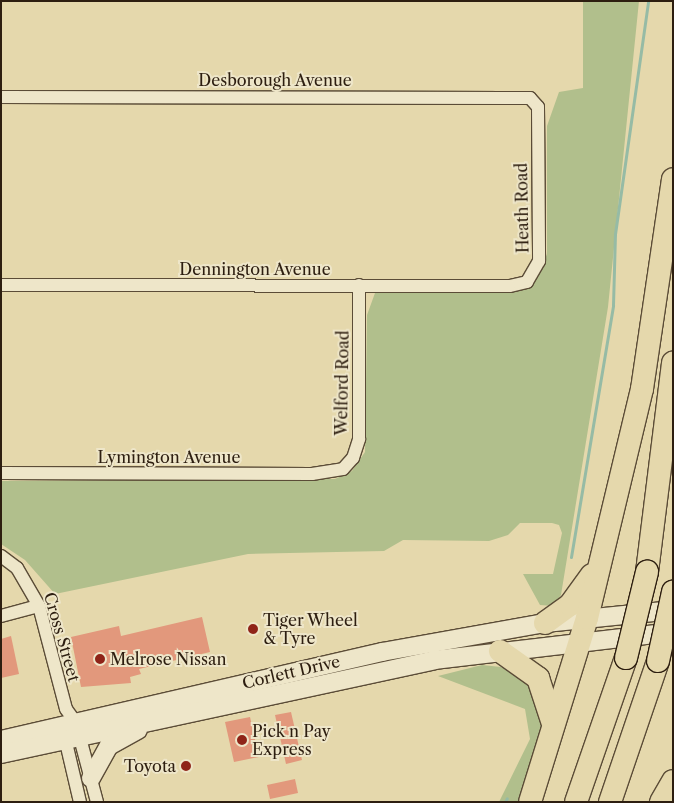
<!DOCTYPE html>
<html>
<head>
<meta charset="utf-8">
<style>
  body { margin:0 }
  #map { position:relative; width:674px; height:803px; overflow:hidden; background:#e5d8ac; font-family:"Libre Caslon Text",serif }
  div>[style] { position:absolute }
  .green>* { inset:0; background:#b1bf8c }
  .stream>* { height:3px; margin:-1.5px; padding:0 1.5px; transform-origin:1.5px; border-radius:1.5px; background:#96bba5 }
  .building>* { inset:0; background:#e2987c }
  .roads { filter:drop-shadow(1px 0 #5b4c37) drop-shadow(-1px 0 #5b4c37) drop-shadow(0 1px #5b4c37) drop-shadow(0 -1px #5b4c37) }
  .minor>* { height:12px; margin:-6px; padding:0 6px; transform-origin:6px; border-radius:6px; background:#eee6c9 }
  .secondary>* { height:18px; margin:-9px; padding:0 9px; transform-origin:9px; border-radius:9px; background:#eee6c9 }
  .motorway>* { height:22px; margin:-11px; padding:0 11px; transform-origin:11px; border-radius:11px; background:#e5d8ac }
  .bridges { filter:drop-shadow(1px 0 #2d1e10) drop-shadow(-1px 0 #2d1e10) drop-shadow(0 1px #2d1e10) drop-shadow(0 -1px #2d1e10) }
  .motorway-bridge>* { height:22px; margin:-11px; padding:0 11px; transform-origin:11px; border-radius:11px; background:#e5d8ac }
  .dots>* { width:14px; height:14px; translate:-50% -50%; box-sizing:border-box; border:2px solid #eee6c9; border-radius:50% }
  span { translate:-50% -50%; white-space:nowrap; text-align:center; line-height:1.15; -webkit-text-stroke:4px #eee6c9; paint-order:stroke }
  .street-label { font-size:16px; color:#2d1e10 }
  .poi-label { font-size:16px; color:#2d1e10 }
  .left { translate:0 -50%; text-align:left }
  .right { translate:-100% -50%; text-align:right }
  .frame { position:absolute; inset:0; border:2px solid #2d1e10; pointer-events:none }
</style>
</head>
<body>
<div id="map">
  <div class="green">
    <i style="clip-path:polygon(583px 1px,639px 1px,608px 307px,561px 595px,553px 606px,540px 605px,523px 574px,553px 574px,562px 533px,559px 525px,552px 523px,520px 523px,508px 535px,489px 541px,403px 540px,384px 551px,248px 554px,55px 594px,25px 560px,1px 544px,1px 481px,335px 479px,352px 471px,365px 452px,367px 315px,375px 293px,506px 293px,529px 285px,540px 271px,547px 254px,547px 126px,559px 92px,583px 88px)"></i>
    <i style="clip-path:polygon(482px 665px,501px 667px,524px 679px,545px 717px,522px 802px,499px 802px,530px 739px,525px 709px,438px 676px)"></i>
  </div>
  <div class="stream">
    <i style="left:571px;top:557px;width:255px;rotate:-80.5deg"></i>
    <i style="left:613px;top:305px;width:71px;rotate:-88.4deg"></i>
    <i style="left:615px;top:234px;width:235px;rotate:-81.9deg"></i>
    <i style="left:505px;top:802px;width:4px;rotate:-63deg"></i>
  </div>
  <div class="building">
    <i style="clip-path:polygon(202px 617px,210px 652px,139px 669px,141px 674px,130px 677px,131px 683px,81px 687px,71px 637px,119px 626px,121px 636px)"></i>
    <i style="clip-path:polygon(11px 636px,19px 674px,1px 678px,1px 639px)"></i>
    <i style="clip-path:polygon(291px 712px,302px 760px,286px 764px,275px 715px)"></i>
    <i style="clip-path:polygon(250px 717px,259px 757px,234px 762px,225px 722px)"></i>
    <i style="clip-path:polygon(295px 779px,298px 793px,270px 799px,267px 785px)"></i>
  </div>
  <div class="roads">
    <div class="minor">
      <i style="left:1px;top:97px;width:529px;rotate:0.11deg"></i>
      <i style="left:530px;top:98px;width:12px;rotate:48deg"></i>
      <i style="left:538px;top:107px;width:154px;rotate:89.6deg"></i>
      <i style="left:539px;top:261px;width:24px;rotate:120deg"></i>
      <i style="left:527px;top:282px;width:18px;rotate:167deg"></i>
      <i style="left:509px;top:286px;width:508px;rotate:-179.89deg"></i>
      <i style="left:1px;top:473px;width:311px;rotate:0.2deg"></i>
      <i style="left:312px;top:474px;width:31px;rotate:-9deg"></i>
      <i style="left:343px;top:469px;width:15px;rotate:-48deg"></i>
      <i style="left:353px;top:458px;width:20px;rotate:-72deg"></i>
      <i style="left:359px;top:439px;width:154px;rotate:-90deg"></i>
      <i style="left:1px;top:556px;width:20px;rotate:37deg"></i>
      <i style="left:17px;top:568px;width:44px;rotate:59.9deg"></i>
      <i style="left:39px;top:606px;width:106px;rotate:75.3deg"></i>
      <i style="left:66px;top:709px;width:17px;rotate:54deg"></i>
      <i style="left:76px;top:723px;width:82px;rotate:75.1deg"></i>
      <i style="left:1px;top:616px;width:39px;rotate:-15deg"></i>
      <i style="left:64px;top:734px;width:70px;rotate:76.8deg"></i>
    </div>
    <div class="secondary">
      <i style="left:1px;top:740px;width:391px;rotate:-13deg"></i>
      <i style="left:382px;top:652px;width:166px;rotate:-10.1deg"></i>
      <i style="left:545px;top:623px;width:129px;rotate:-5.8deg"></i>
      <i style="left:1px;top:754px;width:443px;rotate:-12.2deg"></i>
      <i style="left:434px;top:660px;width:241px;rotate:-6.7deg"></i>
      <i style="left:91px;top:778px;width:37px;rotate:-61deg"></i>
      <i style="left:109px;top:746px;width:33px;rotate:-29deg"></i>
    </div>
    <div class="motorway">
      <i style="left:647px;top:572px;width:211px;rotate:-82.9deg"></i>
      <i style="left:545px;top:623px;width:31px;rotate:-36deg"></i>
      <i style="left:570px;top:605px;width:37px;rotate:-54deg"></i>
      <i style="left:500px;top:651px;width:47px;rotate:35.4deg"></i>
      <i style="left:538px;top:678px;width:48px;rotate:71.9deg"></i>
      <i style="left:530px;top:802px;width:193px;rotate:-72.8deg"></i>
      <i style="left:587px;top:618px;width:236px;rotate:-76.5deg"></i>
      <i style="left:642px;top:389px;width:212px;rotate:-81.6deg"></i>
      <i style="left:576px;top:802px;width:152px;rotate:-70.9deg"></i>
      <i style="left:610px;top:802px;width:149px;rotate:-71.2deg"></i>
      <i style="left:661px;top:802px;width:24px;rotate:-60deg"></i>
    </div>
  </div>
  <div class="bridges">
    <div class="motorway-bridge">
      <i style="left:626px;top:658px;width:89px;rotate:-76.3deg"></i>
      <i style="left:658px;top:661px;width:71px;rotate:-77.7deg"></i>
    </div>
  </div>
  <div class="dots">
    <i style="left:253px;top:629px;background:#8f2418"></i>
    <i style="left:100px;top:659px;background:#8f2418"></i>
    <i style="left:242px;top:740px;background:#8f2418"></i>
    <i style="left:186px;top:766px;background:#8f2418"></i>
  </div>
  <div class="street-label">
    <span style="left:275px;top:80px">Desborough Avenue</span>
    <span style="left:522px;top:208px;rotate:-91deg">Heath Road</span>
    <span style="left:255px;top:269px">Dennington Avenue</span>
    <span style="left:342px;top:383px;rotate:-89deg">Welford Road</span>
    <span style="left:169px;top:457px">Lymington Avenue</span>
    <span style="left:62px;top:637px;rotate:74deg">Cross Street</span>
    <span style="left:291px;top:672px;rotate:-13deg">Corlett Drive</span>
  </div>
  <div class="poi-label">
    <span class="left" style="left:263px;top:629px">Tiger Wheel<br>&amp; Tyre</span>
    <span class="left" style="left:110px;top:659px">Melrose Nissan</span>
    <span class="left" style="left:252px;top:740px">Pick n Pay<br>Express</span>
    <span class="right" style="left:176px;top:766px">Toyota</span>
  </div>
  <div class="frame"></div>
</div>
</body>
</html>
